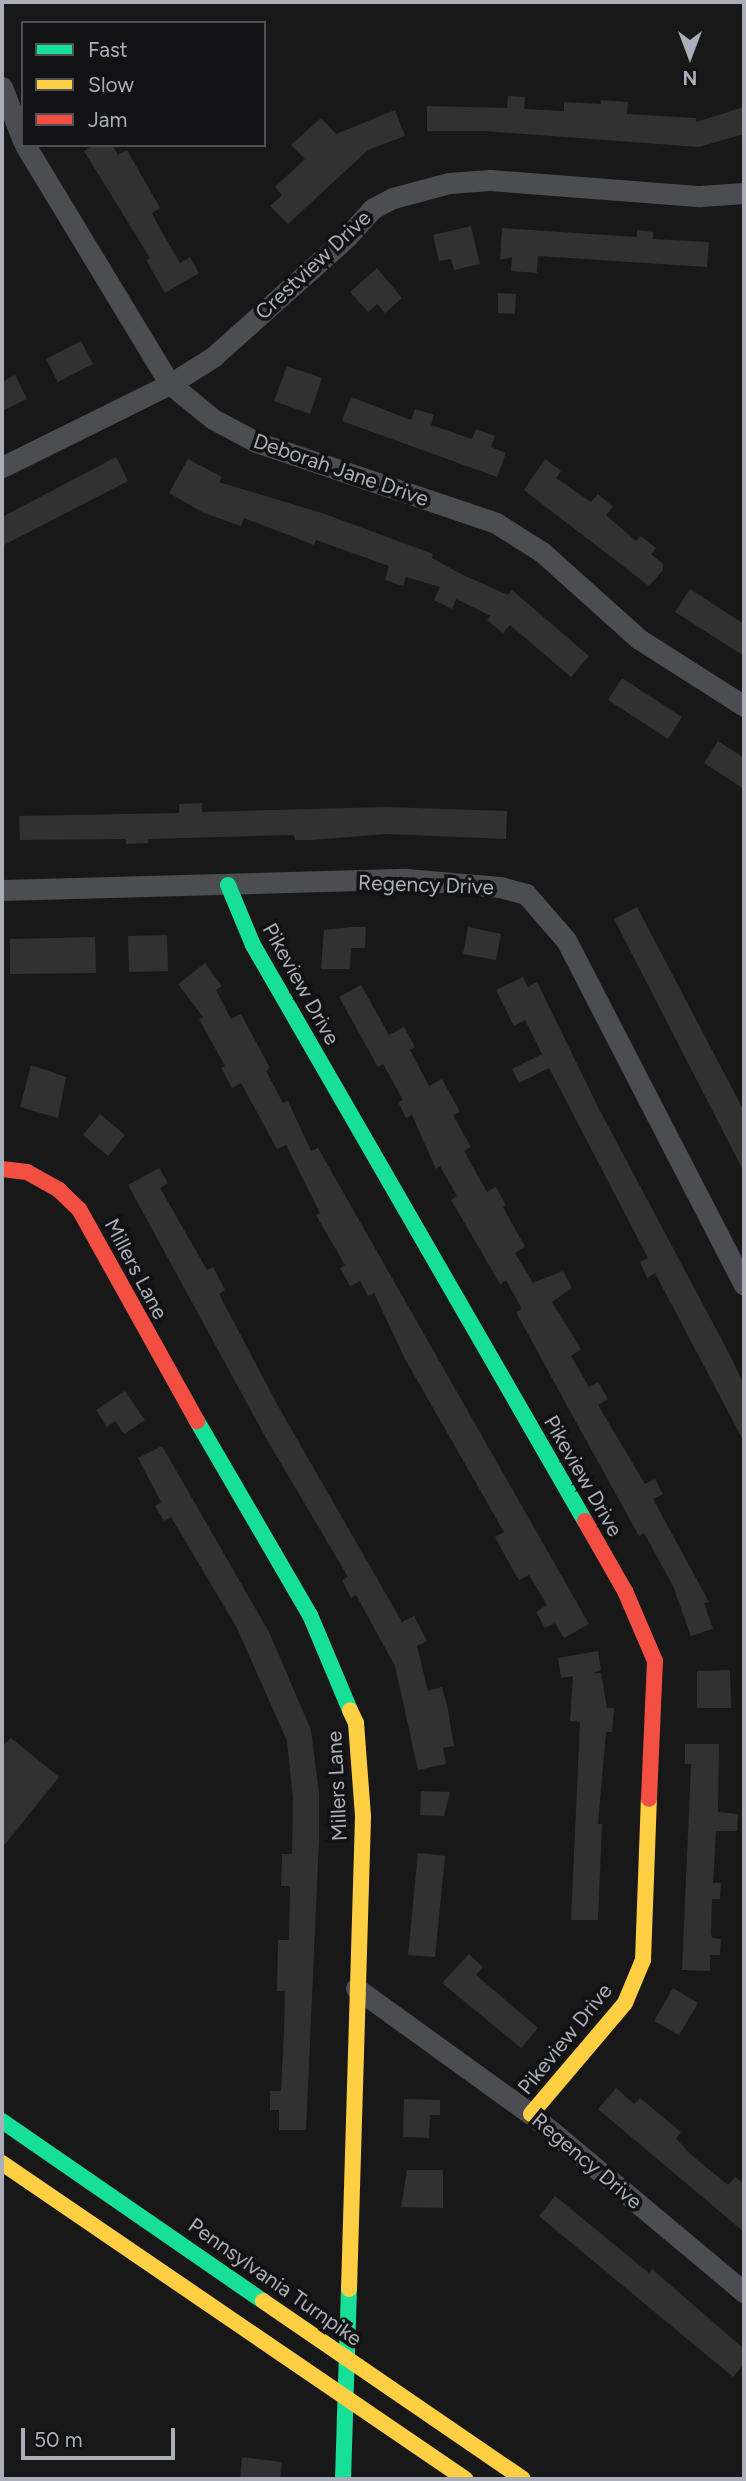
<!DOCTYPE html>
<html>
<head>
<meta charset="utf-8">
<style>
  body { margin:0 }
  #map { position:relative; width:746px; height:2481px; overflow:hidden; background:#181818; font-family:Figtree,sans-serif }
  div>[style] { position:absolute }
  .building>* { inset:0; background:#313132 }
  .street>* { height:21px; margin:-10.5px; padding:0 10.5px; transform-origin:10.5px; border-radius:10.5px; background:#4c4d51 }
  .fast>* { height:16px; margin:-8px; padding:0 8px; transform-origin:8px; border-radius:8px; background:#16e098 }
  .slow>* { height:16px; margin:-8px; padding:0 8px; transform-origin:8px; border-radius:8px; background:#ffcf43 }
  .jam>* { height:16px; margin:-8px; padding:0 8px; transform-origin:8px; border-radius:8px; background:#f24e42 }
  span { translate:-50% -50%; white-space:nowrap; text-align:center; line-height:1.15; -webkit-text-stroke:7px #121214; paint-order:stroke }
  .street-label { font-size:21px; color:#aaaeb8 }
  .frame { position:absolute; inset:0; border:4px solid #aaaeb8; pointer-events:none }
  .legend { position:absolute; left:21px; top:21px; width:245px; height:126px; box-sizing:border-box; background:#121214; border:2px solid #4f5056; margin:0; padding:9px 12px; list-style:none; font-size:21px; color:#aaaeb8 }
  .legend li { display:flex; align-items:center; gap:14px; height:35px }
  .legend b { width:35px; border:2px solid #4f5056 }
  .north { position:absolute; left:655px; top:21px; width:70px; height:70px; -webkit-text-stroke:5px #121214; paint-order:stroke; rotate:180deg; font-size:19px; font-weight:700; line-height:28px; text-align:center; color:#aaaeb8 }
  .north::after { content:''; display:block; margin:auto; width:24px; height:32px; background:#aaaeb8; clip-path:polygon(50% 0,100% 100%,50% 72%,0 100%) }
  .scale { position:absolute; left:21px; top:2428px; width:154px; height:32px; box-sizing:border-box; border:4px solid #aaaeb8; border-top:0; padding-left:9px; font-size:21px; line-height:24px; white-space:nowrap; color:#aaaeb8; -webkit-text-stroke:5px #121214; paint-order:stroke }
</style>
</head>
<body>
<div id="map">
  <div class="building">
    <i style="clip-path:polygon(508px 96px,525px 97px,524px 109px,564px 111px,564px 102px,601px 104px,601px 100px,628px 102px,627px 114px,696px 118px,696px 122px,744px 107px,744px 134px,699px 147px,484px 131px,427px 131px,427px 106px,507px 108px)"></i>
    <i style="clip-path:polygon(395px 110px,405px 136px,368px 150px,288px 224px,270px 206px,282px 195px,275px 187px,305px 159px,291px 145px,321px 118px,336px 134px)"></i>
    <i style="clip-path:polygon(94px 145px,112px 145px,118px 155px,127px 150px,160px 208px,152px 213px,159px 227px,180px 263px,190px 257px,199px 273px,165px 293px,146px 260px,150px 258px,84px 151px)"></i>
    <i style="clip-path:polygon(471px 226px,480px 264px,454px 270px,451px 259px,439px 261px,433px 235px)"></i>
    <i style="clip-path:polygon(502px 228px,637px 237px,637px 230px,653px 232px,653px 239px,709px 242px,707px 267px,538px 256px,537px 273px,511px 271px,512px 257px,500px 260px)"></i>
    <i style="clip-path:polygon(377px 268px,402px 298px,385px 313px,377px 304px,368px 312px,350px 292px)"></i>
    <i style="clip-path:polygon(498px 293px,516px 294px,515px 314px,498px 313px)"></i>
    <i style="clip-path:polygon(81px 341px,93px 364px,58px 382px,46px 359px)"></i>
    <i style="clip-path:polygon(287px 366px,322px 378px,310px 414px,274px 401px)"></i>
    <i style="clip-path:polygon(15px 375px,27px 399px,2px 411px,2px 382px)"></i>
    <i style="clip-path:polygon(351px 397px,411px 420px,415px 409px,434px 415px,431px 425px,472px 439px,476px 429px,495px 436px,491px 447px,506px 453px,497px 477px,342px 421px)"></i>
    <i style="clip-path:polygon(116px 457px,128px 481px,2px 546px,2px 517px)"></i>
    <i style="clip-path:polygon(188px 459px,222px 477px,219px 482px,325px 514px,433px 554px,432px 558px,461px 574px,508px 595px,512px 590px,589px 656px,571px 677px,510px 625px,503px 633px,487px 620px,491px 616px,456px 599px,452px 609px,434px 600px,440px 587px,406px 577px,403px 586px,385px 580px,389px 566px,316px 540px,314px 545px,244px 518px,241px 526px,204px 513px,169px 493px)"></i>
    <i style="clip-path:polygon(545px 459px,561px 471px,556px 478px,591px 502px,598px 494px,613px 507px,606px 515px,636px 541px,641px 536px,656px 548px,651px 554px,663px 564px,663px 570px,649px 586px,524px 490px)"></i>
    <i style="clip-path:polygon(690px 589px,744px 624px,744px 656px,675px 612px)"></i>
    <i style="clip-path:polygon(622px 678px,682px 717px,668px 739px,608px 700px)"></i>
    <i style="clip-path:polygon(718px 741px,744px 758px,744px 789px,704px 763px)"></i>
    <i style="clip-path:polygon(202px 803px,202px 812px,386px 807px,507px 811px,506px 839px,387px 834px,312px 840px,295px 840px,294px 835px,148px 839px,148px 843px,126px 844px,126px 839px,20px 840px,19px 816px,179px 813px,179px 804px)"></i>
    <i style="clip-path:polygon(637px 907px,744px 1111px,744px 1172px,614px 919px)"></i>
    <i style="clip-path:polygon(350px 927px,366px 927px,365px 948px,351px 948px,350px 969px,321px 969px,324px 930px)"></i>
    <i style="clip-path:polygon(468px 927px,501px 934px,496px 960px,463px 954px)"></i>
    <i style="clip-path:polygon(167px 935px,168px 971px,129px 972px,128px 936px)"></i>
    <i style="clip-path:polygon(95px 937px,96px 973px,10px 974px,10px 939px)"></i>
    <i style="clip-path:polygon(205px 963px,222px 986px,216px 990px,231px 1019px,241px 1014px,270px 1068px,266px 1071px,283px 1103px,288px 1101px,311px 1151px,318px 1148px,589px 1624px,564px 1638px,555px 1623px,545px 1628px,536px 1612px,547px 1605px,529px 1575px,519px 1580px,509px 1563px,495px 1537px,504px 1532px,405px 1359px,374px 1293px,368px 1296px,360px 1281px,350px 1286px,340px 1268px,345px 1265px,316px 1215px,320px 1213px,286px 1145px,277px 1149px,241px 1083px,232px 1088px,221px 1068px,225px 1066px,199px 1019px,203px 1017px,178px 984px)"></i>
    <i style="clip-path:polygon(523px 977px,528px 987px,537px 982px,599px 1109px,732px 1359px,744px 1386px,744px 1442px,655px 1273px,647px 1278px,640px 1262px,648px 1258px,549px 1068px,519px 1083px,512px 1069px,542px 1054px,525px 1020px,514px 1026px,496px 990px)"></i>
    <i style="clip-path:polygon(361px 985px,389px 1035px,404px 1027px,415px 1047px,410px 1050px,429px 1086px,442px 1079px,460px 1112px,453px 1115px,471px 1147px,464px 1151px,487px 1192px,496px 1187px,506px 1205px,503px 1207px,525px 1247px,515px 1253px,533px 1283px,563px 1271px,572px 1288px,552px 1302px,581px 1349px,571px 1356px,589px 1387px,598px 1382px,608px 1399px,598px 1405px,645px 1484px,655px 1479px,663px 1494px,653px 1499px,709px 1602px,704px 1603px,713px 1629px,691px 1636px,673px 1586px,644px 1533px,639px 1536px,565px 1402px,516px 1312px,522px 1309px,506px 1280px,500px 1284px,467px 1227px,451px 1200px,457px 1196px,440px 1166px,436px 1169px,412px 1115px,406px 1118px,398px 1102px,403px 1100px,383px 1064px,378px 1067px,339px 997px)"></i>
    <i style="clip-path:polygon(31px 1065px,66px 1077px,58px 1118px,20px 1107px)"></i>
    <i style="clip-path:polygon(100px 1114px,125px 1135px,108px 1156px,83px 1135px)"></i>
    <i style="clip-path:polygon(159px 1168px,168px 1183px,160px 1188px,207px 1270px,213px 1267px,225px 1290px,219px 1294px,278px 1406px,402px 1622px,414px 1616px,427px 1641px,417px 1646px,428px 1691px,442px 1687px,447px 1705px,454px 1746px,443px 1748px,446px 1764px,418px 1770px,395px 1666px,356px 1595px,351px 1598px,342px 1580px,348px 1577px,266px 1438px,128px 1185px)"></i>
    <i style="clip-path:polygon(125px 1391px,145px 1420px,124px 1434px,115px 1421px,107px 1427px,96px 1410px)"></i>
    <i style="clip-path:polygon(162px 1446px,269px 1632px,311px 1730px,319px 1793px,319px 1841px,306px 2130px,279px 2130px,279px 2110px,270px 2110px,270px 2091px,281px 2091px,284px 2031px,285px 1991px,277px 1991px,278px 1940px,289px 1940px,290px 1886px,281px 1886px,282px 1854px,292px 1854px,293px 1799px,287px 1741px,237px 1628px,171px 1517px,164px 1521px,155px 1506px,161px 1502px,138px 1458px)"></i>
    <i style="clip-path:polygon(598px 1651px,601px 1670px,592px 1673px,601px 1673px,607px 1708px,614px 1708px,612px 1732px,606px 1732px,598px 1824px,602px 1824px,598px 1920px,571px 1920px,580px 1722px,570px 1721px,573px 1676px,561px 1678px,558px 1658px)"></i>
    <i style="clip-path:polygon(730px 1670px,731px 1708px,697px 1708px,697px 1671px)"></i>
    <i style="clip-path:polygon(11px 1738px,59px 1777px,2px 1848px,2px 1746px)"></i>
    <i style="clip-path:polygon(685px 1744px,719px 1744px,718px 1812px,738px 1814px,737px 1831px,716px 1831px,713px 1883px,721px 1883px,720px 1899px,712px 1899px,711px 1933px,712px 1938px,721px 1939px,720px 1955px,710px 1955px,710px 1971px,682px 1970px,691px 1764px,685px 1764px)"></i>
    <i style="clip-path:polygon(421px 1791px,450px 1792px,444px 1816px,420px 1815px)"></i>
    <i style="clip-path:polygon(418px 1853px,445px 1856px,435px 1957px,408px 1955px)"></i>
    <i style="clip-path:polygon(469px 1954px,483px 1967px,476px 1975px,538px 2028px,521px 2048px,442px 1983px)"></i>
    <i style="clip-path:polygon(673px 1988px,698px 2003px,679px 2035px,654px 2021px)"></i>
    <i style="clip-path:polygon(616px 2088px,634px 2104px,640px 2098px,681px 2132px,676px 2138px,689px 2153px,728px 2185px,735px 2177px,744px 2184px,744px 2232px,598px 2109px)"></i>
    <i style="clip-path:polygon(404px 2099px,440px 2100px,440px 2115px,430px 2115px,429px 2138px,403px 2137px)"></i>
    <i style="clip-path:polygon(407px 2170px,443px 2170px,443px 2208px,401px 2207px)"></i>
    <i style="clip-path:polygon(555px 2196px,649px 2273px,652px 2269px,744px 2349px,744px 2364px,733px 2377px,539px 2216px)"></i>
    <i style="clip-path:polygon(242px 2457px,282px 2462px,280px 2479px,240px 2479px)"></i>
  </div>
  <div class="street">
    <i style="left:2px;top:87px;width:58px;rotate:68.7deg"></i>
    <i style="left:25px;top:145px;width:280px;rotate:58.8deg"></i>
    <i style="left:170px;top:384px;width:55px;rotate:39.1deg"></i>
    <i style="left:213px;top:419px;width:49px;rotate:28.1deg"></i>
    <i style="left:256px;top:442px;width:253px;rotate:18.6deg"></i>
    <i style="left:496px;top:523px;width:54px;rotate:32.2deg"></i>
    <i style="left:542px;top:552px;width:130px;rotate:41.9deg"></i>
    <i style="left:639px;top:639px;width:125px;rotate:32.5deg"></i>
    <i style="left:2px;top:467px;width:187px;rotate:-26.3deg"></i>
    <i style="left:170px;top:384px;width:51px;rotate:-32.1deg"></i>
    <i style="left:213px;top:357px;width:180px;rotate:-41.8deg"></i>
    <i style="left:347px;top:237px;width:38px;rotate:-48deg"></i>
    <i style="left:372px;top:209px;width:24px;rotate:-28deg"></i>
    <i style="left:393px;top:198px;width:58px;rotate:-15deg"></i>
    <i style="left:449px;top:183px;width:41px;rotate:-4.2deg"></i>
    <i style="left:490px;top:180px;width:211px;rotate:4.4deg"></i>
    <i style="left:700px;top:196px;width:44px;rotate:-3.9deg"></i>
    <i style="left:2px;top:890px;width:404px;rotate:-1.6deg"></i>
    <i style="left:406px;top:879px;width:94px;rotate:4.9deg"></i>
    <i style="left:500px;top:887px;width:27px;rotate:15deg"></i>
    <i style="left:526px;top:894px;width:61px;rotate:49deg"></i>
    <i style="left:566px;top:940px;width:388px;rotate:62.7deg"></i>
    <i style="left:356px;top:1988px;width:216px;rotate:35.8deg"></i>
    <i style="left:531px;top:2114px;width:278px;rotate:39.9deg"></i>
  </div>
  <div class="fast">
    <i style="left:228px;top:885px;width:65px;rotate:67.4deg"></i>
    <i style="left:253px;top:945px;width:665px;rotate:60.04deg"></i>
    <i style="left:197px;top:1421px;width:225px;rotate:59.8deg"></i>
    <i style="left:310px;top:1615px;width:103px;rotate:67.2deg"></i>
    <i style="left:2px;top:2121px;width:317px;rotate:34.6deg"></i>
    <i style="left:343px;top:2479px;width:190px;rotate:-88.2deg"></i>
  </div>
  <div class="slow">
    <i style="left:531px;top:2114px;width:145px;rotate:-49.7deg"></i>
    <i style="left:625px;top:2003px;width:47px;rotate:-67.3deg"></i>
    <i style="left:643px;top:1960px;width:161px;rotate:-87.9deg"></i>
    <i style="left:2px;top:2163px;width:561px;rotate:34.31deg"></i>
    <i style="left:349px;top:2289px;width:473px;rotate:-88.3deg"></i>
    <i style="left:363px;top:1816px;width:93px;rotate:-94.3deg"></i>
    <i style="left:356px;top:1723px;width:14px;rotate:-115deg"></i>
    <i style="left:263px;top:2301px;width:315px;rotate:34.4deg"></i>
  </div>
  <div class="jam">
    <i style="left:2px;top:1169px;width:25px;rotate:7deg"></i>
    <i style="left:27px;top:1172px;width:37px;rotate:29deg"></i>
    <i style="left:59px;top:1190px;width:28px;rotate:44deg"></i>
    <i style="left:79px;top:1209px;width:243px;rotate:60.9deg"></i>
    <i style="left:585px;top:1521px;width:81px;rotate:60.3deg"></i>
    <i style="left:625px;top:1591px;width:76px;rotate:66.8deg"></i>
    <i style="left:655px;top:1661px;width:138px;rotate:92.5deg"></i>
  </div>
  <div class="street-label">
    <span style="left:313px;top:265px;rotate:-43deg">Crestview Drive</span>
    <span style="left:341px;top:470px;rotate:19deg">Deborah Jane Drive</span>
    <span style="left:426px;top:885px;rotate:2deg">Regency Drive</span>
    <span style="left:301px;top:984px;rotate:61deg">Pikeview Drive</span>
    <span style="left:136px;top:1269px;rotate:62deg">Millers Lane</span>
    <span style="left:583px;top:1476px;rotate:60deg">Pikeview Drive</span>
    <span style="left:337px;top:1786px;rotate:-93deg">Millers Lane</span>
    <span style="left:565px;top:2039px;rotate:-51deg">Pikeview Drive</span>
    <span style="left:587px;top:2161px;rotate:40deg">Regency Drive</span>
    <span style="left:275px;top:2282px;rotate:35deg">Pennsylvania Turnpike</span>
  </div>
  <div class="frame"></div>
  <ul class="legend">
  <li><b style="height:9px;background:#16e098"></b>Fast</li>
  <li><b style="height:9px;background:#ffcf43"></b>Slow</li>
  <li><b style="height:9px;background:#f24e42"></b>Jam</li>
  </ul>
  <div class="north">N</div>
  <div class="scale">50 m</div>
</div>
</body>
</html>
